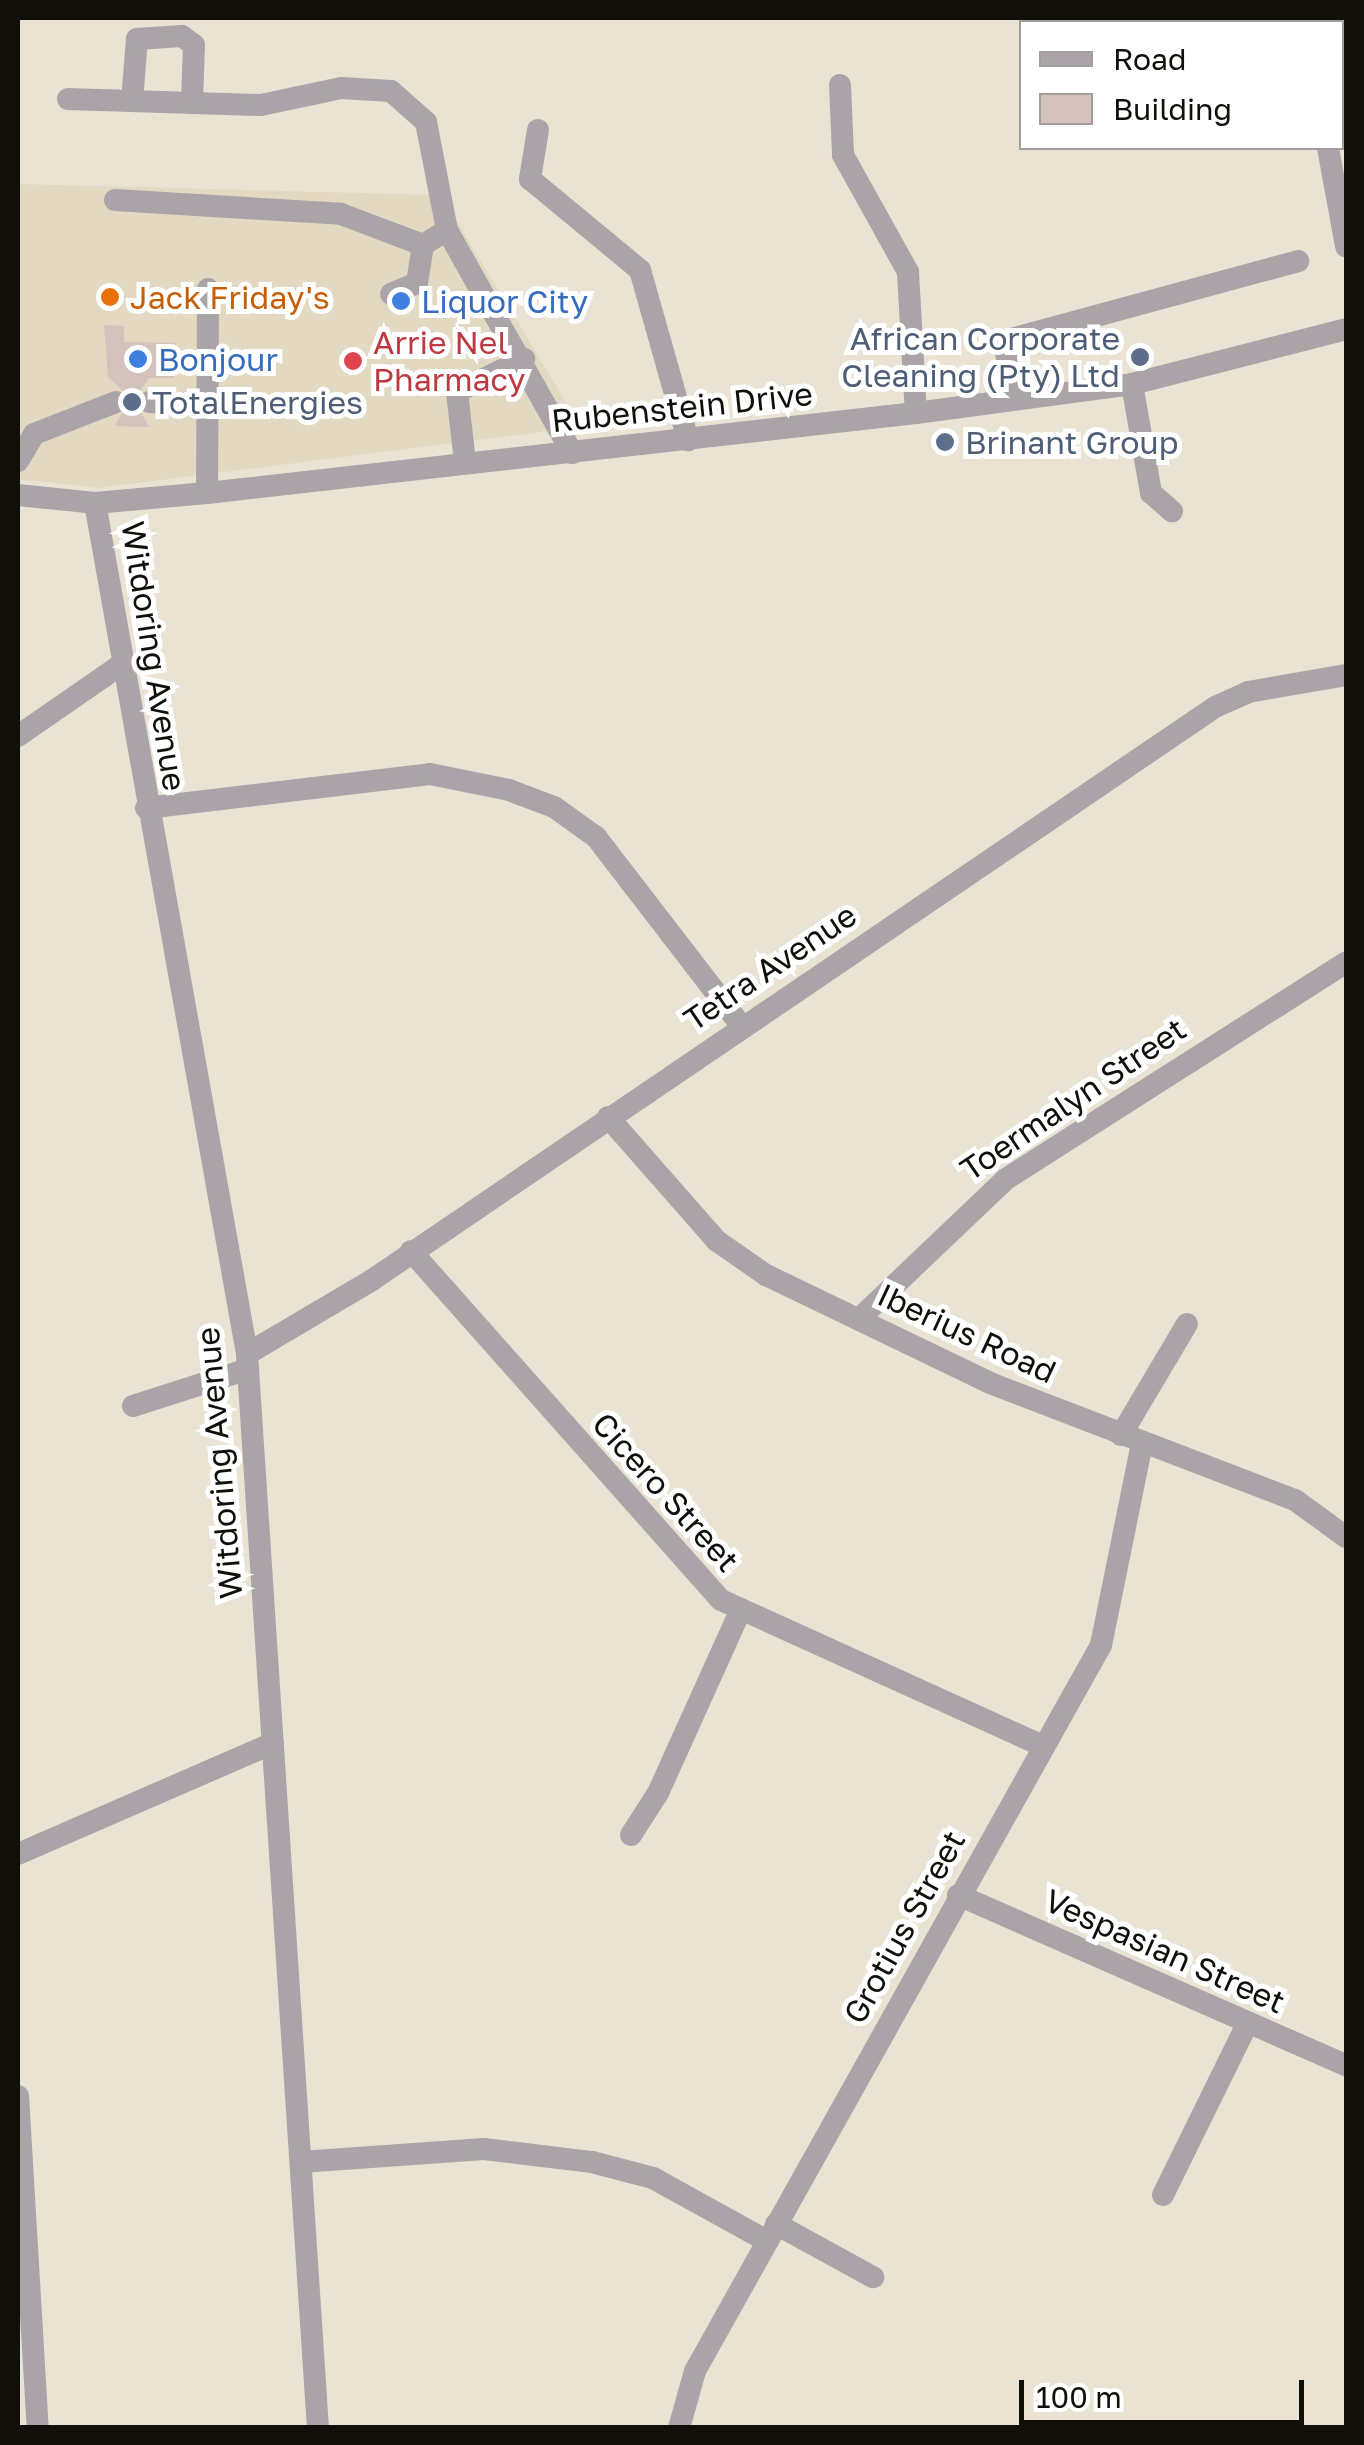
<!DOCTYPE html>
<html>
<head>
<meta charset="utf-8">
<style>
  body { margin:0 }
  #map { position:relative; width:1364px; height:2445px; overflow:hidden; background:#eae2d3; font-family:"Golos Text",sans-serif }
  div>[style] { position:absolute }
  .built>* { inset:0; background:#e3d8c2 }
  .building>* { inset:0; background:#d4c2bd }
  .minor>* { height:22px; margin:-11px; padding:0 11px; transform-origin:11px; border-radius:11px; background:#aaa4a8 }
  .dots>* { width:28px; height:28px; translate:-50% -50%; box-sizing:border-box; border:5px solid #fff; border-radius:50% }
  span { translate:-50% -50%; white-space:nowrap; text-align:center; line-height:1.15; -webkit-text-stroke:10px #fff; paint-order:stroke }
  .food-label { font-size:32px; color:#c56008 }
  .left { translate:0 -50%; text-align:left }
  .shop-label { font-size:32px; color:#366cbe }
  .service-label { font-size:32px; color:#4e5e75 }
  .right { translate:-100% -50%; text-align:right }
  .health-label { font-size:32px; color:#be3a42 }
  .street-label { font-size:32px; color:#110f0a }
  .frame { position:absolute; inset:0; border:20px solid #110f0a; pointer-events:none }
  .legend { position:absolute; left:1019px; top:20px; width:325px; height:130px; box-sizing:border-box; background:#fff; border:2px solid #a09f9d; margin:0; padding:12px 18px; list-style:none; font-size:30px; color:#110f0a }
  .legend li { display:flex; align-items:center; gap:20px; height:50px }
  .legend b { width:50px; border:2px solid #a09f9d }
  .scale { position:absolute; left:1019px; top:2380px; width:285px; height:45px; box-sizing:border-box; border:5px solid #110f0a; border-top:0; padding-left:12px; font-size:30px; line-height:35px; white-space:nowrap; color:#110f0a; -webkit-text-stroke:8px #fff; paint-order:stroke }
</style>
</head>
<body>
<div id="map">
  <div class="built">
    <i style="clip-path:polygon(18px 184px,441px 195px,581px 427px,98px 488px,18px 479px)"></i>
  </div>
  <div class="building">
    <i style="clip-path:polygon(104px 325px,124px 326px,124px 342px,175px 343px,174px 378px,149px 378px,134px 400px,149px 427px,115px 426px,130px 398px,108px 377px)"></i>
  </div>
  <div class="minor">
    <i style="left:1112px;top:18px;width:4px;rotate:90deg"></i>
    <i style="left:1303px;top:18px;width:4px;rotate:76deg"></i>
    <i style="left:840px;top:85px;width:70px;rotate:87.5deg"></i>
    <i style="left:843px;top:155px;width:134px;rotate:60.9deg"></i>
    <i style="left:908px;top:272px;width:141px;rotate:86.8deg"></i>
    <i style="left:68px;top:99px;width:193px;rotate:1.8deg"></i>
    <i style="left:261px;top:105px;width:82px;rotate:-12deg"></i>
    <i style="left:341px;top:88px;width:50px;rotate:3.4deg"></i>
    <i style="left:391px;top:91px;width:47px;rotate:41.5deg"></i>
    <i style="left:426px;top:122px;width:110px;rotate:79deg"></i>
    <i style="left:132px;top:101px;width:62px;rotate:-85.4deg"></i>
    <i style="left:137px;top:39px;width:45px;rotate:-3.8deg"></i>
    <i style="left:182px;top:36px;width:15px;rotate:37deg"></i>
    <i style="left:194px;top:45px;width:58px;rotate:92deg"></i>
    <i style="left:538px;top:130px;width:50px;rotate:99.3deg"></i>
    <i style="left:530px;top:179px;width:143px;rotate:39.6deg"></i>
    <i style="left:640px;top:270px;width:177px;rotate:74.2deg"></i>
    <i style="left:1328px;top:148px;width:100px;rotate:79.6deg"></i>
    <i style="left:115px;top:200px;width:226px;rotate:3.5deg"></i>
    <i style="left:341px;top:214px;width:88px;rotate:20.7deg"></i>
    <i style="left:391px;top:294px;width:28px;rotate:-23deg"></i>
    <i style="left:417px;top:283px;width:38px;rotate:-81deg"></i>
    <i style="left:423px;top:245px;width:28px;rotate:-32deg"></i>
    <i style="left:447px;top:230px;width:256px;rotate:60.7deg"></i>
    <i style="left:1132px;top:384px;width:111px;rotate:80.1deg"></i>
    <i style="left:1151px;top:493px;width:28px;rotate:41deg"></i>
    <i style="left:1014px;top:399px;width:59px;rotate:-99.8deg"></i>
    <i style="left:1004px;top:341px;width:305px;rotate:-15.2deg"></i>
    <i style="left:149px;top:402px;width:58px;rotate:3deg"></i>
    <i style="left:18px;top:461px;width:31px;rotate:-59deg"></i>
    <i style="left:34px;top:434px;width:88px;rotate:-21.3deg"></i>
    <i style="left:465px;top:462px;width:70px;rotate:-96.5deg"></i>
    <i style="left:457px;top:392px;width:75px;rotate:-26.2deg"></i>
    <i style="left:207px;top:493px;width:204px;rotate:-89.7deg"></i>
    <i style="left:18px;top:495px;width:77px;rotate:5.9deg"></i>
    <i style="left:95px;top:503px;width:112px;rotate:-5.1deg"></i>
    <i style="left:207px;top:493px;width:713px;rotate:-6.44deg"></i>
    <i style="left:916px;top:413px;width:218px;rotate:-7.6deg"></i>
    <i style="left:1132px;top:384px;width:221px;rotate:-14.4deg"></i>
    <i style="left:95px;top:503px;width:864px;rotate:79.87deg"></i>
    <i style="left:247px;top:1354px;width:1076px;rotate:86.22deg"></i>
    <i style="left:18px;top:736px;width:126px;rotate:-34.7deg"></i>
    <i style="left:146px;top:808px;width:286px;rotate:-6.8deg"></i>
    <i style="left:430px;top:774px;width:81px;rotate:11.4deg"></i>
    <i style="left:509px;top:790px;width:48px;rotate:20.7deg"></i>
    <i style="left:554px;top:807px;width:52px;rotate:35.5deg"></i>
    <i style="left:596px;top:837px;width:237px;rotate:52.4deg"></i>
    <i style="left:608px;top:1117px;width:165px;rotate:48.7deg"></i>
    <i style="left:717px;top:1241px;width:60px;rotate:34.8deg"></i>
    <i style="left:766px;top:1275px;width:249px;rotate:25.7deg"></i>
    <i style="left:990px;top:1383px;width:327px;rotate:21deg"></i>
    <i style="left:1295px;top:1500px;width:63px;rotate:36deg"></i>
    <i style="left:411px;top:1251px;width:467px;rotate:48.4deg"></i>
    <i style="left:721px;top:1600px;width:354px;rotate:24.4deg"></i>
    <i style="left:859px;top:1319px;width:203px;rotate:-43.6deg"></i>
    <i style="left:1006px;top:1179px;width:403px;rotate:-32.5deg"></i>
    <i style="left:247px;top:1354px;width:145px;rotate:-30.6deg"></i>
    <i style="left:372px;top:1280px;width:1019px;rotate:-34.2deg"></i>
    <i style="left:1215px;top:707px;width:36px;rotate:-24deg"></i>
    <i style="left:1248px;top:692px;width:99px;rotate:-9.8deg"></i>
    <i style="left:133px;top:1406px;width:121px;rotate:-17.8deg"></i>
    <i style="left:1121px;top:1435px;width:129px;rotate:-59.3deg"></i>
    <i style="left:631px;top:1835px;width:50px;rotate:-57.3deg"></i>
    <i style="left:658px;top:1793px;width:200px;rotate:-65.7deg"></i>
    <i style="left:18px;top:1854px;width:278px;rotate:-23.5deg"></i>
    <i style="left:958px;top:1895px;width:424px;rotate:23.7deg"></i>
    <i style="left:18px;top:2096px;width:333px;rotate:86.6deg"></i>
    <i style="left:301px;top:2162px;width:183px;rotate:-4.1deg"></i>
    <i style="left:484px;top:2149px;width:109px;rotate:6.9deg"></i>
    <i style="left:592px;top:2162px;width:63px;rotate:14.7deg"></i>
    <i style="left:653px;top:2178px;width:130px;rotate:28.9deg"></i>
    <i style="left:1163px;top:2195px;width:191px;rotate:-63.8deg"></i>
    <i style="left:776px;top:2224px;width:111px;rotate:28.7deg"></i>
    <i style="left:679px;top:2428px;width:59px;rotate:-74.3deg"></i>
    <i style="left:695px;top:2371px;width:832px;rotate:-60.78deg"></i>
    <i style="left:1101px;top:1645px;width:206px;rotate:-78.5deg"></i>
  </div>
  <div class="dots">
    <i style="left:110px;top:297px;background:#e8710a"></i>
    <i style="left:401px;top:301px;background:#3f7fe0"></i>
    <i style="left:1140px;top:357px;background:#5c6f8a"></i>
    <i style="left:138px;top:359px;background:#3f7fe0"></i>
    <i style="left:353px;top:361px;background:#e0444e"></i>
    <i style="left:132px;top:402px;background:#5c6f8a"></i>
    <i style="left:945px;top:442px;background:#5c6f8a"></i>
  </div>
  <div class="food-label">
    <span class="left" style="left:130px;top:297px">Jack Friday's</span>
  </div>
  <div class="shop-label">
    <span class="left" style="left:421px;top:301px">Liquor City</span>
    <span class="left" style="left:158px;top:359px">Bonjour</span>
  </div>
  <div class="service-label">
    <span class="right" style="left:1120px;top:357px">African Corporate<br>Cleaning (Pty) Ltd</span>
    <span class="left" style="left:152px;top:402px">TotalEnergies</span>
    <span class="left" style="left:965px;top:442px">Brinant Group</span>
  </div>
  <div class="health-label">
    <span class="left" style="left:373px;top:361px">Arrie Nel<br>Pharmacy</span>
  </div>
  <div class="street-label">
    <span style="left:682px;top:407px;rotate:-6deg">Rubenstein Drive</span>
    <span style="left:154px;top:656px;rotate:81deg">Witdoring Avenue</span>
    <span style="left:770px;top:967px;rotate:-34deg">Tetra Avenue</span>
    <span style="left:1073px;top:1099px;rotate:-34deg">Toermalyn Street</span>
    <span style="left:967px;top:1333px;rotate:25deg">Iberius Road</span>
    <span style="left:219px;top:1463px;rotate:-95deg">Witdoring Avenue</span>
    <span style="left:666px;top:1492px;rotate:48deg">Cicero Street</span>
    <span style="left:904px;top:1927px;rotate:-61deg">Grotius Street</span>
    <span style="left:1165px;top:1951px;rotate:24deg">Vespasian Street</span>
  </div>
  <div class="frame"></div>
  <ul class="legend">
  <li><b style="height:12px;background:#aaa4a8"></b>Road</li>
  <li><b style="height:28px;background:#d4c2bd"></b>Building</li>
  </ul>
  <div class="scale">100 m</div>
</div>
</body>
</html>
